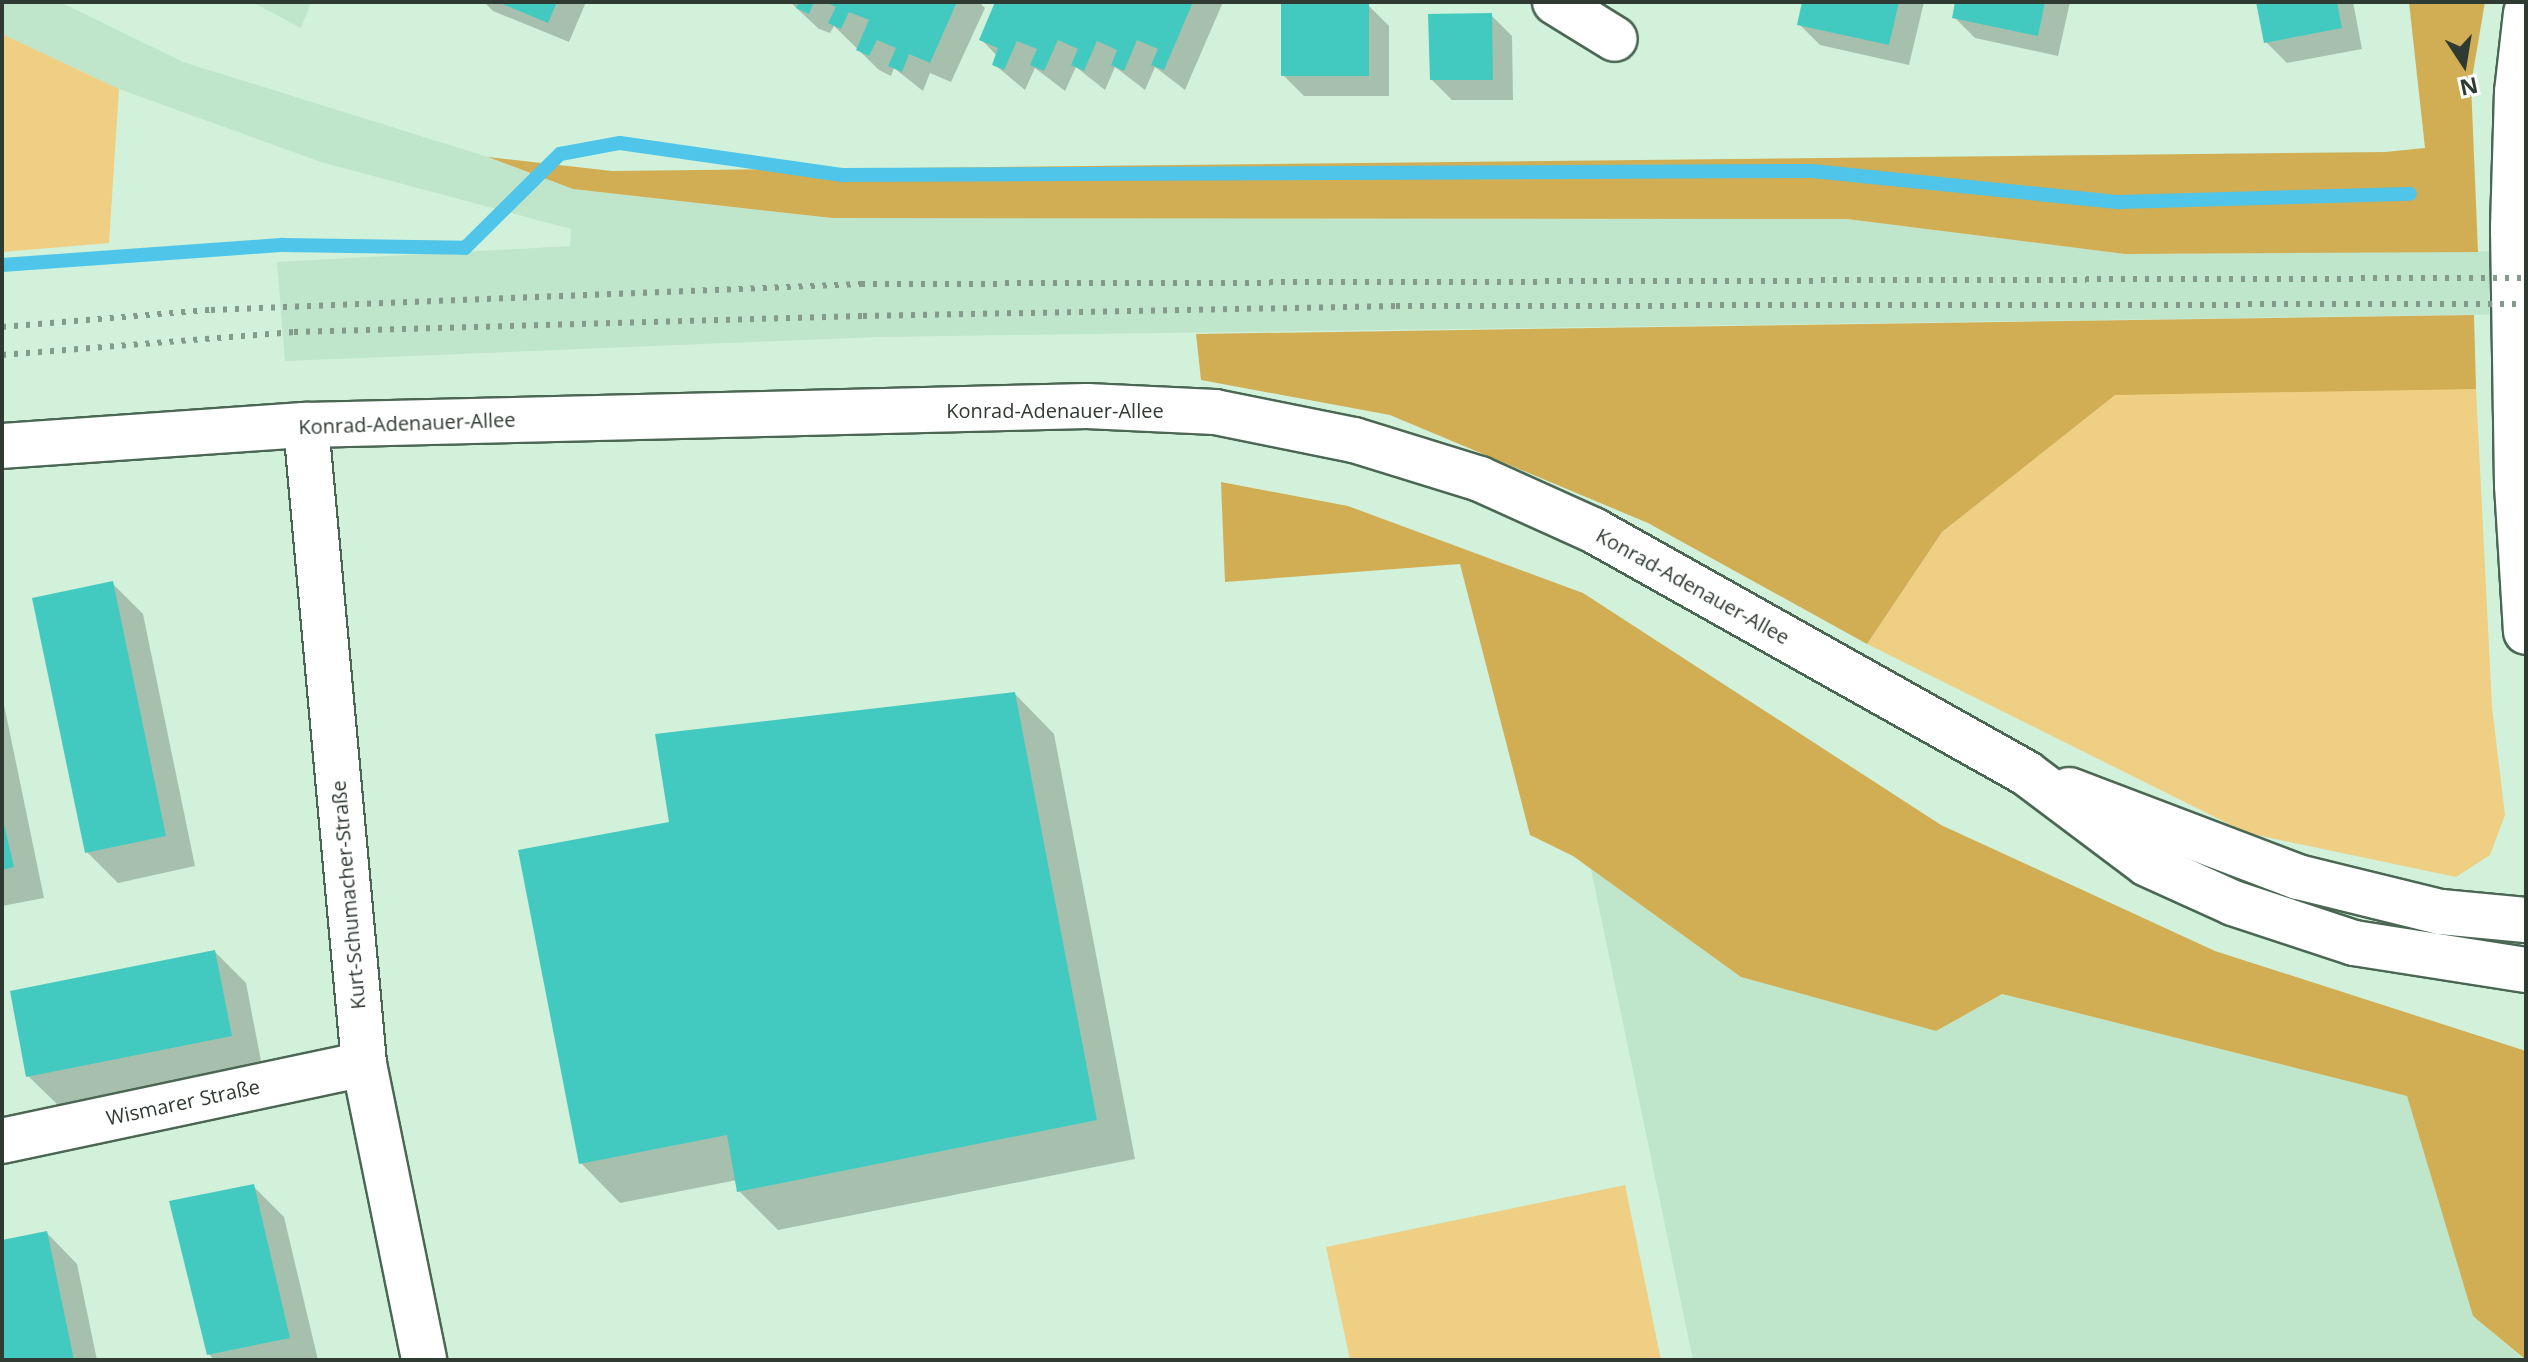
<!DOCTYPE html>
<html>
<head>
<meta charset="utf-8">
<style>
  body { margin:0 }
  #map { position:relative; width:2528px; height:1362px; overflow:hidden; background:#d1f1da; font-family:"Open Sans",sans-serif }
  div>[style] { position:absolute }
  .built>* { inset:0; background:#bfe5ca }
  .green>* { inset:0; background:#efcf84 }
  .forest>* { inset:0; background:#d1ad54 }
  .shadow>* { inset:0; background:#0003 }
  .stream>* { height:14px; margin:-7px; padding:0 7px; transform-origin:7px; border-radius:7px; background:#4fc5e9 }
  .building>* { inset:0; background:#43cac0 }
  .roads { filter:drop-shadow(2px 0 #4b6754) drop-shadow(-2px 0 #4b6754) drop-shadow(0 2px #4b6754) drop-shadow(0 -2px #4b6754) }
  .minor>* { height:44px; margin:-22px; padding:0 22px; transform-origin:22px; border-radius:22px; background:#fff }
  .tertiary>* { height:44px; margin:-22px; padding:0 22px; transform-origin:22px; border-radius:22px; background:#fff }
  .rail>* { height:6px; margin-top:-3px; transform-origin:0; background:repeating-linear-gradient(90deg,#849a8a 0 4px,transparent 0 12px) }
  span { translate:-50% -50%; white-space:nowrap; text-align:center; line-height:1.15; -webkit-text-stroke:6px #fff; paint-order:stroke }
  .street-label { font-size:20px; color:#2e3a32 }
  .frame { position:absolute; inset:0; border:4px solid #2e3a32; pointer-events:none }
  .north { position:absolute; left:2424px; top:24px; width:80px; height:80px; -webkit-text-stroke:6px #fff; paint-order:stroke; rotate:168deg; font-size:22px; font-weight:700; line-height:32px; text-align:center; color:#2e3a32 }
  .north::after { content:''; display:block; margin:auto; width:28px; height:36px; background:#2e3a32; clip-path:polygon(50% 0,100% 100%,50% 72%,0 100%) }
</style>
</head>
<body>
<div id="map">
  <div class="built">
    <i style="clip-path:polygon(2px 2px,60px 2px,183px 62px,488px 157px,573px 189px,832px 218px,1847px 219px,2125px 254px,2526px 251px,2526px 314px,877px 337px,285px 361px,277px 262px,570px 246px,571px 229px,321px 162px,119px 89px,2px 34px)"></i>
    <i style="clip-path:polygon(252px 2px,311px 2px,301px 28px)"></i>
    <i style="clip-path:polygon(1591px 869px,1741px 977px,1936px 1031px,2001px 994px,2407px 1096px,2473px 1315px,2524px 1360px,1693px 1360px)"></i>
  </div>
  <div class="green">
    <i style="clip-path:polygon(2px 34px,119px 89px,109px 243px,2px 252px)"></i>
    <i style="clip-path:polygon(2307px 388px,2476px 389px,2492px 707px,2505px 815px,2490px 855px,2456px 877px,2247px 833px,1867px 644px,1942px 532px,2115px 394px)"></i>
    <i style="clip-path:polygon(1625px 1185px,1661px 1360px,1350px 1360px,1326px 1247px)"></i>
  </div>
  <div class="forest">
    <i style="clip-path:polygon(2409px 2px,2485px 2px,2471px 84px,2478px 252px,2125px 254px,1847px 219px,832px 218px,573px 189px,488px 157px,612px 171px,2385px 152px,2425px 148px)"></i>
    <i style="clip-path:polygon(2474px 315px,2476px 389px,2115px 395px,1942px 532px,1867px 644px,1648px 523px,1390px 415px,1201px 380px,1196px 334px)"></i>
    <i style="clip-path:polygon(1221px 482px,1348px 506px,1583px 593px,1941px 825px,2215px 951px,2526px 1051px,2526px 1360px,2473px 1316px,2407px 1096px,2002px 994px,1936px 1031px,1741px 977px,1573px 856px,1530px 835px,1460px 564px,1225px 582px)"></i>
  </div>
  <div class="shadow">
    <i style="clip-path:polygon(484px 2px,586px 2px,569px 42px,493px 11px)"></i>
    <i style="clip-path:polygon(790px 2px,979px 2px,985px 8px,951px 82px,930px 73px,923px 91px,894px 68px,891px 76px,879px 70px,834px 26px,830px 33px,819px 29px)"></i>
    <i style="clip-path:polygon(997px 2px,1223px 2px,1185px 90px,1155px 67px,1145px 90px,1115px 67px,1105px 90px,1076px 67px,1065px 91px,1035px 68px,1025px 90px,994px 64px,997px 56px,981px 39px)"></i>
    <i style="clip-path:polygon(1804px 2px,1924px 2px,1909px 65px,1820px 45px,1799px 24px)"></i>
    <i style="clip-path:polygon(1957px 2px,2070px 2px,2058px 56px,1975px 38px,1954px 17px)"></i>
    <i style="clip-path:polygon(2258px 2px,2353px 2px,2362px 49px,2287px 63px,2266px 42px)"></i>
    <i style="clip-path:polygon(1368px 5px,1389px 26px,1389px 96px,1304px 96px,1283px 75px)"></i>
    <i style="clip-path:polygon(1491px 15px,1512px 36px,1513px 100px,1452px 100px,1432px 80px)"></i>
    <i style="clip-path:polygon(112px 583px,143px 614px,195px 866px,118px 883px,87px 852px)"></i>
    <i style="clip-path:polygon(1015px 694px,1054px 734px,1135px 1159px,778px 1230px,739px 1191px,737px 1180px,620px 1203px,581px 1163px,671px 824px)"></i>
    <i style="clip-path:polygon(2px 695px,44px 898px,2px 906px)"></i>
    <i style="clip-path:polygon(215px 952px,246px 983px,262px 1066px,59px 1106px,28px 1076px)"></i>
    <i style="clip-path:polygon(253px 1186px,284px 1217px,318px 1360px,214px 1360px,209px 1354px,172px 1203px)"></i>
    <i style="clip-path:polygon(47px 1233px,77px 1264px,97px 1360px,2px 1360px,2px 1242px)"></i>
  </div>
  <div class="stream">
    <i style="left:2px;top:265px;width:282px;rotate:-4.1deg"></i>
    <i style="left:283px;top:245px;width:182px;rotate:0.9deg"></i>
    <i style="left:465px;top:248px;width:134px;rotate:-44.7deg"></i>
    <i style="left:560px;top:154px;width:61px;rotate:-10.4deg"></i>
    <i style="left:620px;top:143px;width:224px;rotate:8.2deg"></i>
    <i style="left:842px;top:175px;width:970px;rotate:-0.24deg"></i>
    <i style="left:1812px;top:171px;width:309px;rotate:5.8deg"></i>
    <i style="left:2119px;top:202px;width:291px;rotate:-1.6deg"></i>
  </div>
  <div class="building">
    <i style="clip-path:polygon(498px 2px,557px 2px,548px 23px)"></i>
    <i style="clip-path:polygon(799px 2px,814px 2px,809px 14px,796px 8px)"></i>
    <i style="clip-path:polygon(825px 2px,957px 2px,930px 63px,909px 54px,902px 72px,888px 66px,896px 48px,877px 40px,869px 56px,856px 50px,869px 20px,849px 12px,841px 29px,828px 23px,836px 7px)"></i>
    <i style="clip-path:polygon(995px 2px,1193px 2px,1164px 70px,1151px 65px,1158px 49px,1137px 40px,1124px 71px,1111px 65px,1117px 50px,1097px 41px,1084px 71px,1071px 65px,1078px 49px,1058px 40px,1044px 71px,1030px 65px,1037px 49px,1017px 41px,1004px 70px,992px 65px,998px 48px,979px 40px)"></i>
    <i style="clip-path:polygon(1802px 2px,1899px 2px,1889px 45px,1797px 25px)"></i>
    <i style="clip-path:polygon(1955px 2px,2045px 2px,2038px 36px,1952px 18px)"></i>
    <i style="clip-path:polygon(2256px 2px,2337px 2px,2342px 28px,2264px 43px)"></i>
    <i style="clip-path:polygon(1281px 3px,1369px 3px,1369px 76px,1281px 76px)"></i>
    <i style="clip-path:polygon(1492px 13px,1493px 80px,1430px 80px,1428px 14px)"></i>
    <i style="clip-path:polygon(113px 581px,166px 836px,85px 853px,32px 598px)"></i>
    <i style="clip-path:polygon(1015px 692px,1097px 1120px,737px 1192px,727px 1135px,579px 1164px,518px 850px,669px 822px,655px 734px)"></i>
    <i style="clip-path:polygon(2px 816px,14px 867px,2px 870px)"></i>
    <i style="clip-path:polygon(215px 950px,232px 1036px,26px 1077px,10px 991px)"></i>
    <i style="clip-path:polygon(254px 1184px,290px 1338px,207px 1355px,169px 1201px)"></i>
    <i style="clip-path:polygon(47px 1231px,74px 1360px,2px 1360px,2px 1240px)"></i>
  </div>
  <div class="roads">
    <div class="minor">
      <i style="left:1555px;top:2px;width:70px;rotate:31.7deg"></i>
      <i style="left:306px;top:425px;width:642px;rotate:84.81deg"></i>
      <i style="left:364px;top:1064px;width:302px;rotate:78.5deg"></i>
      <i style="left:2px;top:1141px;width:370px;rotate:-12deg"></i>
    </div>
    <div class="tertiary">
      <i style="left:2526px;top:13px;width:80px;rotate:96.5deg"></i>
      <i style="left:2517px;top:92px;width:137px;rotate:91.7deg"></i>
      <i style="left:2513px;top:229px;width:256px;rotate:89.1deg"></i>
      <i style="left:2517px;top:485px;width:147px;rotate:86.5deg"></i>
      <i style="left:2px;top:446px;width:305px;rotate:-4deg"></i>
      <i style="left:306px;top:425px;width:781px;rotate:-1.39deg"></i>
      <i style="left:1087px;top:406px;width:128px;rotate:2.7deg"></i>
      <i style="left:1215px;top:412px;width:142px;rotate:11.4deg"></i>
      <i style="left:1354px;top:440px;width:132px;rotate:17.2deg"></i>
      <i style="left:1480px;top:479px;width:124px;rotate:24.3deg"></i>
      <i style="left:1593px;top:530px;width:497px;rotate:29.3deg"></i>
      <i style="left:2026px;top:773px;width:151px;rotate:36.9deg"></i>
      <i style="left:2147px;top:864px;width:94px;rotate:24.4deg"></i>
      <i style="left:2233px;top:903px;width:127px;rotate:18.3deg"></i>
      <i style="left:2354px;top:943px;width:174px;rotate:8.9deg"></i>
      <i style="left:2069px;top:790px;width:245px;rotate:20.8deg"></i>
      <i style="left:2298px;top:877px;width:147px;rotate:13.8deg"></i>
      <i style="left:2441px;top:912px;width:85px;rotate:5.4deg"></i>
    </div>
  </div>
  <div class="rail">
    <i style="left:2px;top:327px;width:210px;rotate:-4.7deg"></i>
    <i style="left:211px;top:310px;width:651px;rotate:-2.29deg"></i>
    <i style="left:861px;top:284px;width:1665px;rotate:-0.21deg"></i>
    <i style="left:2px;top:355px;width:293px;rotate:-4.5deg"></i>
    <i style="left:294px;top:332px;width:569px;rotate:-1.61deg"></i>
    <i style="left:863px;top:316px;width:533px;rotate:-1.07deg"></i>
    <i style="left:1396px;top:306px;width:1130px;rotate:-0.1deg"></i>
  </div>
  <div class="street-label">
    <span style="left:1055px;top:410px">Konrad-Adenauer-Allee</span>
    <span style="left:407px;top:423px;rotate:-2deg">Konrad-Adenauer-Allee</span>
    <span style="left:1693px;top:586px;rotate:29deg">Konrad-Adenauer-Allee</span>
    <span style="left:348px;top:895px;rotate:-95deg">Kurt-Schumacher-Straße</span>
    <span style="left:183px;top:1102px;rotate:-12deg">Wismarer Straße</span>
  </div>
  <div class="frame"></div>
  <div class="north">N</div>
</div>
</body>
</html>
